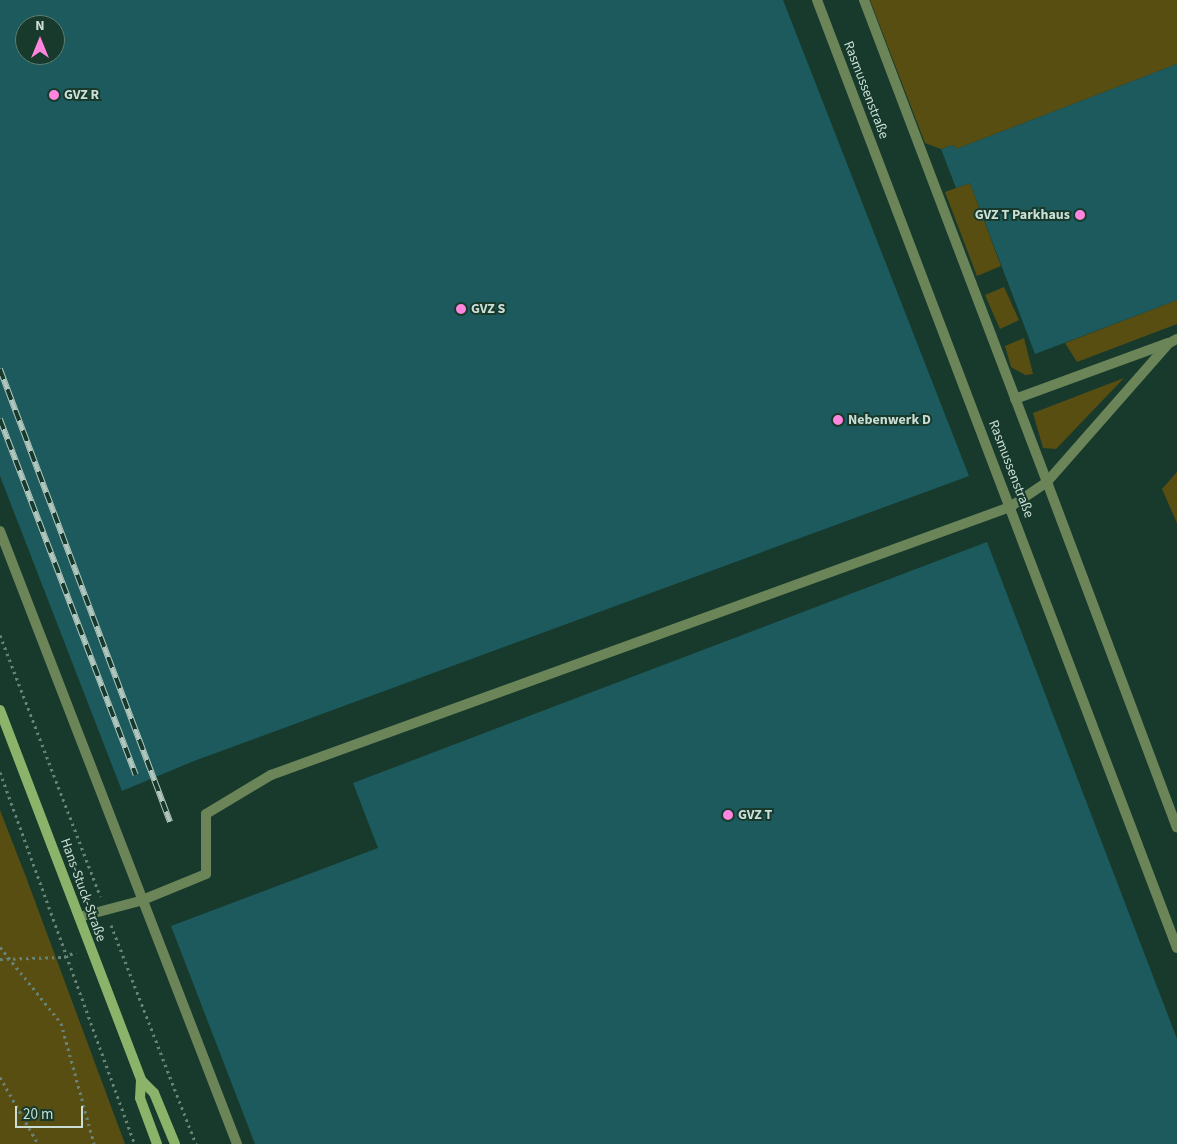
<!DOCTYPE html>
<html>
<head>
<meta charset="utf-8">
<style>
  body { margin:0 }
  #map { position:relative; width:1177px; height:1144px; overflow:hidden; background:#173a2d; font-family:"Source Sans 3",sans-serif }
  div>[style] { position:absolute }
  .green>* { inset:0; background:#594e12 }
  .building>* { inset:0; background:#1d5a5d }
  .path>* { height:3px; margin-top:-1.5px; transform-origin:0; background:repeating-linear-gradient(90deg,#678378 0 2.5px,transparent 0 6.5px) }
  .lane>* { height:10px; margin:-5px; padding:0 5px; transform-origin:5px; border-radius:5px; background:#6b8558 }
  .street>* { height:10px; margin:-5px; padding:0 5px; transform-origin:5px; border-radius:5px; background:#6b8558 }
  .secondary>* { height:10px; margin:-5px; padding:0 5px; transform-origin:5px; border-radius:5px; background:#8bb46a }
  .rail>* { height:5.5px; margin-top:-2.75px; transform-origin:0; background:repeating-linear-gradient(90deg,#173a2d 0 11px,#b1c6bd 0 22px); box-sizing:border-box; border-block:1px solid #b1c6bd }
  .dots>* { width:14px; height:14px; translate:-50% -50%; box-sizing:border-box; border:2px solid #173a2d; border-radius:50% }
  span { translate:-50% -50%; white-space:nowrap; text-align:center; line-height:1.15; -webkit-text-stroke:4px #173a2d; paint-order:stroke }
  .street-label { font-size:14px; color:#cbded6 }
  .poi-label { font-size:14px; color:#cbded6; font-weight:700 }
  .left { translate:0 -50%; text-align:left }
  .right { translate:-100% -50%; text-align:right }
  .north { position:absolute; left:15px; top:15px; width:50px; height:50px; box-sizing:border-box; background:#173a2d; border:1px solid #5f7c71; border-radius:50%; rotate:0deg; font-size:14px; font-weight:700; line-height:20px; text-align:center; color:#cbded6 }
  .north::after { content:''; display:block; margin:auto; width:18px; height:22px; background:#ff85df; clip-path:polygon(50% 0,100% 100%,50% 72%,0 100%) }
  .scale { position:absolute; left:15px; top:1106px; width:68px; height:22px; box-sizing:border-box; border:2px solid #cbded6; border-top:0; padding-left:6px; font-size:15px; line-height:18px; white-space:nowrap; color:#cbded6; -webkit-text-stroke:4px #173a2d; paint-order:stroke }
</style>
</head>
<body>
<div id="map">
  <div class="green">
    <i style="clip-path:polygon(870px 0,1177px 0,1177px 64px,956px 149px,954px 145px,941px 149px,925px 143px)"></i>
    <i style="clip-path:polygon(970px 183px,1001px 266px,977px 276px,945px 192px)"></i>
    <i style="clip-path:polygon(1004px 287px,1019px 320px,1000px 329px,985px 295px)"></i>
    <i style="clip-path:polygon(1177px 300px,1177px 324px,1077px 362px,1065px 343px)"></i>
    <i style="clip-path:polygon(1024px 338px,1033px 374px,1025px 375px,1011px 367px,1005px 346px)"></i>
    <i style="clip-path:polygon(1124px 378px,1056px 449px,1043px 448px,1033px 413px)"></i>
    <i style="clip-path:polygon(1177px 472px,1177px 523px,1162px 489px)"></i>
    <i style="clip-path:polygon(0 810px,26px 877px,125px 1144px,0 1144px)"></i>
  </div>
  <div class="building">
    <i style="clip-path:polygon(evenodd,0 0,783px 0,969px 476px,194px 761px,122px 791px,0 476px,0 0,25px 25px,55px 25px,55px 55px,25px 55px,25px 25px)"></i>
    <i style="clip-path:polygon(1177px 64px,1177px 300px,1035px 354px,970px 183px,956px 188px,941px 149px,954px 145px,956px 149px)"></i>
    <i style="clip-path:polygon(987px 542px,1177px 1039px,1177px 1144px,255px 1144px,171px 926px,378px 848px,353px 783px)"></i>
  </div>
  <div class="path">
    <i style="left:0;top:635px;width:280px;rotate:69deg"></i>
    <i style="left:0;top:772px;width:396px;rotate:70.1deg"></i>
    <i style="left:111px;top:925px;width:235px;rotate:68.8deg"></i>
    <i style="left:0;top:947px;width:97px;rotate:51.2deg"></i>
    <i style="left:61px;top:1023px;width:125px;rotate:74.7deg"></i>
    <i style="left:0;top:959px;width:64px;rotate:-1.8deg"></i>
    <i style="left:64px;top:957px;width:13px;rotate:-23deg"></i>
    <i style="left:0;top:1077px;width:77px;rotate:60.4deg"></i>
  </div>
  <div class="lane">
    <i style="left:1177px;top:339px;width:9px;rotate:153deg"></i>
    <i style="left:1169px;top:343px;width:185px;rotate:131.3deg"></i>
    <i style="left:1047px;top:482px;width:369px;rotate:69.4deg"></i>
    <i style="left:1015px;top:399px;width:163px;rotate:-20.1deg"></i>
    <i style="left:0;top:531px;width:657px;rotate:68.86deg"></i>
    <i style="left:79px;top:917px;width:63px;rotate:-14.7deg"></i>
    <i style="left:140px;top:901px;width:71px;rotate:-22.2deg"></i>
    <i style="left:206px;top:874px;width:60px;rotate:-90deg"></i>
    <i style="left:206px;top:814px;width:76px;rotate:-31deg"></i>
    <i style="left:271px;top:775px;width:786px;rotate:-19.93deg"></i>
    <i style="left:1010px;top:507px;width:45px;rotate:-34deg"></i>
    <i style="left:1047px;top:482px;width:516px;rotate:-110.79deg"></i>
  </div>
  <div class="street">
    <i style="left:817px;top:0;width:1014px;rotate:69.21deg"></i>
  </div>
  <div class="secondary">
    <i style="left:0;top:710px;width:396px;rotate:69.1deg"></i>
    <i style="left:141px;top:1080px;width:18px;rotate:45deg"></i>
    <i style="left:154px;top:1093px;width:55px;rotate:67.6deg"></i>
    <i style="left:141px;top:1080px;width:18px;rotate:93deg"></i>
    <i style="left:140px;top:1098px;width:49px;rotate:69.7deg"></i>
  </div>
  <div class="rail">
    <i style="left:0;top:369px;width:484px;rotate:69.4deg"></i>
    <i style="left:0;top:419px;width:381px;rotate:69.1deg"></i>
  </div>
  <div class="dots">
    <i style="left:54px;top:95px;background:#ff85df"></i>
    <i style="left:1080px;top:215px;background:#ff85df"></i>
    <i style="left:461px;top:309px;background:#ff85df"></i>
    <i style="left:838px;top:420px;background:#ff85df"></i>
    <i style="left:728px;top:815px;background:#ff85df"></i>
  </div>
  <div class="street-label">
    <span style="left:866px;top:90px;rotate:69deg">Rasmussenstraße</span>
    <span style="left:1011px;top:469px;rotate:69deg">Rasmussenstraße</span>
    <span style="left:83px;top:890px;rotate:70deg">Hans-Stuck-Straße</span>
  </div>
  <div class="poi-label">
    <span class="left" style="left:64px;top:95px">GVZ R</span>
    <span class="right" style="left:1070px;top:215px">GVZ T Parkhaus</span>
    <span class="left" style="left:471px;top:309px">GVZ S</span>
    <span class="left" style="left:848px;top:420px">Nebenwerk D</span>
    <span class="left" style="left:738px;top:815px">GVZ T</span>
  </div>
  <div class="north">N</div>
  <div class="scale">20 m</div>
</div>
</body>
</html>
